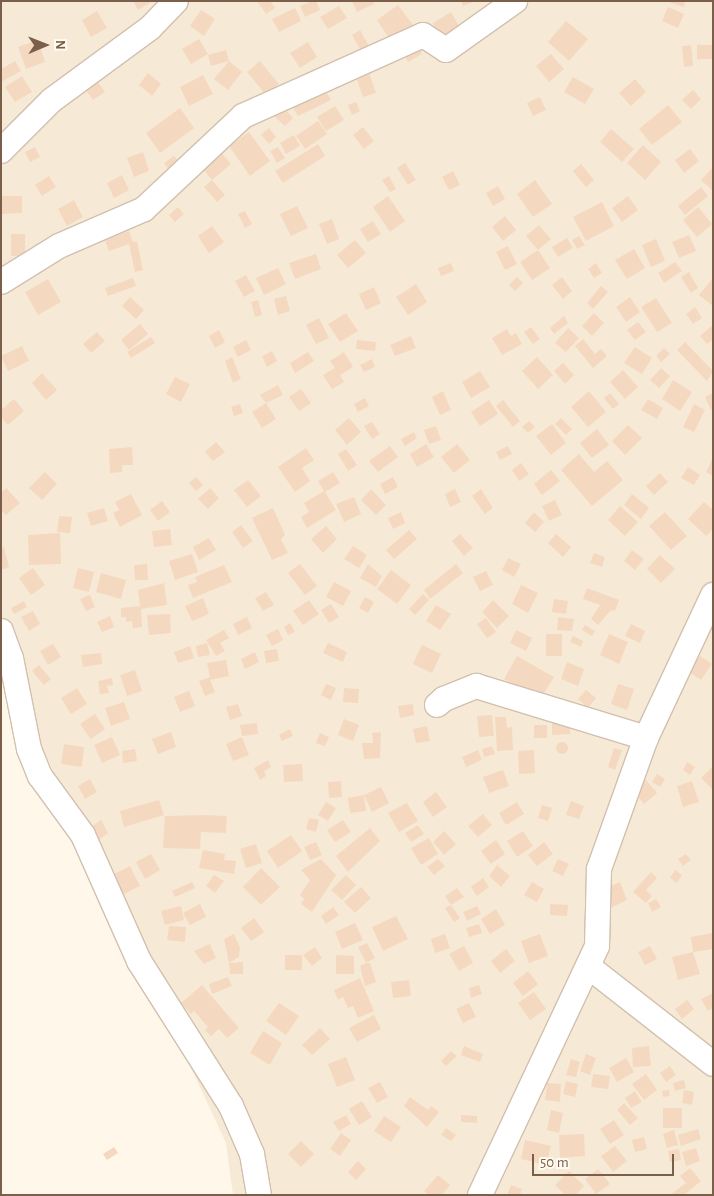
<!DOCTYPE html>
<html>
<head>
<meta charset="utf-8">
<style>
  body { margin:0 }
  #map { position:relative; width:714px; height:1196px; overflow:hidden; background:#fef7ea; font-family:"Alegreya Sans",sans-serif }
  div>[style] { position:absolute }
  .residential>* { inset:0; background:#f6ead7 }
  .building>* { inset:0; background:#f5d8c0 }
  .round { border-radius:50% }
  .roads { filter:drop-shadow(1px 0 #d2c0ae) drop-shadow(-1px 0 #d2c0ae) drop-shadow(0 1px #d2c0ae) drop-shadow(0 -1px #d2c0ae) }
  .minor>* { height:24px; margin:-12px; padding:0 12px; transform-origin:12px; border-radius:12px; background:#fff }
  span { translate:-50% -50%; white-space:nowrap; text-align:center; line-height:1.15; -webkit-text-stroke:5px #fffbf1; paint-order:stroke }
  .frame { position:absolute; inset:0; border:2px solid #7b5f4a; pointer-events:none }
  .north { position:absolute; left:20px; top:20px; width:50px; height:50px; -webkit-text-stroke:4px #fffbf1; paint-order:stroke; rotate:89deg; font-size:14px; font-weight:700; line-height:20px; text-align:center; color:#7b5f4a }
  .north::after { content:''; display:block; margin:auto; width:18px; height:22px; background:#7b5f4a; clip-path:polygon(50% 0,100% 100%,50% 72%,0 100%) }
  .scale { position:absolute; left:532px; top:1154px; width:142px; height:22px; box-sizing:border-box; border:2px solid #7b5f4a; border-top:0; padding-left:6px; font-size:15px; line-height:18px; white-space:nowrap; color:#7b5f4a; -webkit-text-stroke:4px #fffbf1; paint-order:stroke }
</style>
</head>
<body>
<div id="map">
  <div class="residential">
    <i style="clip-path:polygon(1px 1px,713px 1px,713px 1195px,233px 1195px,226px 1143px,1px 659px)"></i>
  </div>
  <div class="building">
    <i style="clip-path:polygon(133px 1px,149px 1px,150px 3px,138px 10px)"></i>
    <i style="clip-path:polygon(257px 1px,270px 1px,275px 8px,266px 14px)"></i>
    <i style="clip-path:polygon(312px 1px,316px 1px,320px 10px,305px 17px,300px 6px)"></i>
    <i style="clip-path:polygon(352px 1px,373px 1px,374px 4px,357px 12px)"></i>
    <i style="clip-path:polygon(461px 1px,477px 1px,463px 6px)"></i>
    <i style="clip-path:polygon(665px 1px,685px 1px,684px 7px)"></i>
    <i style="clip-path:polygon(398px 5px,413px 25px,391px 41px,377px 20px)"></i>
    <i style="clip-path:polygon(339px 6px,347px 18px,328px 29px,320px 17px)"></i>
    <i style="clip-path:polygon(668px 7px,684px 14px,678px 28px,662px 21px)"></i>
    <i style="clip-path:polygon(295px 8px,301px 21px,279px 32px,272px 19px)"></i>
    <i style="clip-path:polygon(201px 10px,215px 19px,204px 36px,190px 26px)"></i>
    <i style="clip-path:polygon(97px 11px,107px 28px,91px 37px,82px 20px)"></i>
    <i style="clip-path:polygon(451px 12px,459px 26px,440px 37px,433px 23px)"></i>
    <i style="clip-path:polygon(566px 21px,588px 39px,569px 61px,548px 42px)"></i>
    <i style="clip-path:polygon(360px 30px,369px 46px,361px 51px,352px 35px)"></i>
    <i style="clip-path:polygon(199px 39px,208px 54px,191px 64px,182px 49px)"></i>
    <i style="clip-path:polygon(38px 40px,45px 62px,26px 69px,18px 47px)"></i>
    <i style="clip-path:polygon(308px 42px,317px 57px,300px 68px,290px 53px)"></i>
    <i style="clip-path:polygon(416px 43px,422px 54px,408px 62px,402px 51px)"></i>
    <i style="clip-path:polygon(691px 45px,693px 66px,684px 67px,682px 46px)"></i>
    <i style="clip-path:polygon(697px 45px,713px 45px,713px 59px,697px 59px)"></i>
    <i style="clip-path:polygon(226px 50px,229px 61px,242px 72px,228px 90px,214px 79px,229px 61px,211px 66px,208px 55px)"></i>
    <i style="clip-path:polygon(551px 54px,564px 69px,549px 82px,536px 66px)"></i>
    <i style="clip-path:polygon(15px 61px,21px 71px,1px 82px,1px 69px)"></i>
    <i style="clip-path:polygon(260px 61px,279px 84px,266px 95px,247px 72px)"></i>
    <i style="clip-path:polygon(148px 73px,161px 84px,152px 96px,139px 85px)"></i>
    <i style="clip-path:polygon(369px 73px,376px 93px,363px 97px,356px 77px)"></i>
    <i style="clip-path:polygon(203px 75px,213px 94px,189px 106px,180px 87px)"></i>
    <i style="clip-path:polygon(22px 76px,32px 92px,15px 102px,5px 87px)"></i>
    <i style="clip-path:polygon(573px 77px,594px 89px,585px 104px,564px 92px)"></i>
    <i style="clip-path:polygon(635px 79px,646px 92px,631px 106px,619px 93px)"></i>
    <i style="clip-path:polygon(97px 81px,105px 92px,93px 100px,85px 89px)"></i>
    <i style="clip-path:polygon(323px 85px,331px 100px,298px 116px,292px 106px)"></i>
    <i style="clip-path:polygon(693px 90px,701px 99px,691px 109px,682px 100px)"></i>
    <i style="clip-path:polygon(540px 97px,546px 110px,533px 116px,527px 103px)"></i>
    <i style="clip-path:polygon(356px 102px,360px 111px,352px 115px,348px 105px)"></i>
    <i style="clip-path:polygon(668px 105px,682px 122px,652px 145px,639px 129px)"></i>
    <i style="clip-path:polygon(335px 106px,344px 120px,326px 131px,317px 117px)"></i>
    <i style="clip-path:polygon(180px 108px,194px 128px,160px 153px,146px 133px)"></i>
    <i style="clip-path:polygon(284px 108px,293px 118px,285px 126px,275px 117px)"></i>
    <i style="clip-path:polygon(318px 121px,327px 134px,305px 149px,296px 136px)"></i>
    <i style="clip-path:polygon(363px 127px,374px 141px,364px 149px,353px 135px)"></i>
    <i style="clip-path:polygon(269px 128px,276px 137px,269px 144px,261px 135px)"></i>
    <i style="clip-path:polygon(611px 129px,634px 149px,622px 162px,600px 142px)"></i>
    <i style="clip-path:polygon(249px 132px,270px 161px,250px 176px,229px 146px)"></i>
    <i style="clip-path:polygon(294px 135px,300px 146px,286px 154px,280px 143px)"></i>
    <i style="clip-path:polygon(318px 144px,325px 156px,283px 183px,275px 171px)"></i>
    <i style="clip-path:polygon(643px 145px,661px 162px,645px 180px,627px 163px)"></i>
    <i style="clip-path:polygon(35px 147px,40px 157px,30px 162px,25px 152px)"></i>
    <i style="clip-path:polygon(278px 147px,285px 158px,277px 163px,270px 151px)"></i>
    <i style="clip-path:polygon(218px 149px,231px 164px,212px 180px,199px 164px)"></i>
    <i style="clip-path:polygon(690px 149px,699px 161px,684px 173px,675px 160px)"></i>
    <i style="clip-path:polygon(143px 152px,149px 171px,134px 177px,127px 158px)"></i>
    <i style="clip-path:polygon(174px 156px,182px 166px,172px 174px,164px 163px)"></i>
    <i style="clip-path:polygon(405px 163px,416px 180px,408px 185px,397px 168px)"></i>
    <i style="clip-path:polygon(581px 164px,594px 180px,586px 187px,573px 171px)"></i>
    <i style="clip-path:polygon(713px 167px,713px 191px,701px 180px)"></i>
    <i style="clip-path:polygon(453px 171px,460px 185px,449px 190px,442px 177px)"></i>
    <i style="clip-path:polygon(122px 175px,129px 190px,114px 198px,107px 183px)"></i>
    <i style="clip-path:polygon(49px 176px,56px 187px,42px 196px,35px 185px)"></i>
    <i style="clip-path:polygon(389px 176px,396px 189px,390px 192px,382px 180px)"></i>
    <i style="clip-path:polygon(212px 180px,225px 195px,217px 202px,204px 187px)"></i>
    <i style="clip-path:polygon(535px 180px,552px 204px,533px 217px,517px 194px)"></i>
    <i style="clip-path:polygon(498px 186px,505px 199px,493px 206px,486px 193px)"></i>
    <i style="clip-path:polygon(701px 187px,708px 196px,685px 215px,678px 206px)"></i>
    <i style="clip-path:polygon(1px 196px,22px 196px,22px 213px,1px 214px)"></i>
    <i style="clip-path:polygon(388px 196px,405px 221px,390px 232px,373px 207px)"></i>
    <i style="clip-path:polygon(628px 196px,638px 210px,622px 222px,612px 208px)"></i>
    <i style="clip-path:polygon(74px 200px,83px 217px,67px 226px,58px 209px)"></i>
    <i style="clip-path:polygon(602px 202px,614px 226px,586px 241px,573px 217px)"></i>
    <i style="clip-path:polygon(297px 206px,308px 228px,291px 236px,280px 214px)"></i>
    <i style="clip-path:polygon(178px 207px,184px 214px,175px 222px,169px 215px)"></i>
    <i style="clip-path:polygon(698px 207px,712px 224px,697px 237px,683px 220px)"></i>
    <i style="clip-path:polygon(245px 211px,252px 224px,245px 228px,238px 214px)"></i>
    <i style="clip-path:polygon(505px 216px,516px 230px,503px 241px,492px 227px)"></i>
    <i style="clip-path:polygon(332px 219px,339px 239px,327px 244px,319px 224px)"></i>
    <i style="clip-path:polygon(373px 221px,381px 234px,368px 242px,360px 229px)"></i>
    <i style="clip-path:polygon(539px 225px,551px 239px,538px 250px,526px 236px)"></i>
    <i style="clip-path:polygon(212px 226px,224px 242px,209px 253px,198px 236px)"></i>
    <i style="clip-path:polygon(129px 231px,133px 242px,137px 241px,143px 270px,135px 272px,129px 244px,109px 251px,105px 240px)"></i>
    <i style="clip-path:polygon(11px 234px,25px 234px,25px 256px,11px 256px)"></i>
    <i style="clip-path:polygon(689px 235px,696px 251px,679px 258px,672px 242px)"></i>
    <i style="clip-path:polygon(579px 236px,585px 245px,577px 249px,572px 240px)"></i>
    <i style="clip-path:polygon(567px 238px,573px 248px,558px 257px,552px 247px)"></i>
    <i style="clip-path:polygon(656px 239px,665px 261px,651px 267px,642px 245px)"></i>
    <i style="clip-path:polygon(355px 240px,366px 253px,348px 268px,337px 255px)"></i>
    <i style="clip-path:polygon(508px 246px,517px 264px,505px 270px,496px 252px)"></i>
    <i style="clip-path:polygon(634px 249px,645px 268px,627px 279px,615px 260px)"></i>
    <i style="clip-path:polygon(538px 250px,550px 268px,532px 280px,520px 262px)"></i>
    <i style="clip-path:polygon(316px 254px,321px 269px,295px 279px,289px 263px)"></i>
    <i style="clip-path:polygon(675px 262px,682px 271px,664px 283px,658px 273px)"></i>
    <i style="clip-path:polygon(451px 263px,454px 271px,441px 276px,438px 268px)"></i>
    <i style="clip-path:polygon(596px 263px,602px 273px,594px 278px,588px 269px)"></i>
    <i style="clip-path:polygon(278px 268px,286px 284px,264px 295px,256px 278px)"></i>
    <i style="clip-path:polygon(689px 272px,698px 288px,691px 293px,681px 277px)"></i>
    <i style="clip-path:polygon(246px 275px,255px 291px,244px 297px,235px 281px)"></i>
    <i style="clip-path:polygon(517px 277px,523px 283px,515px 291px,509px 285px)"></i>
    <i style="clip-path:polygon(562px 277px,572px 291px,563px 299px,552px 285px)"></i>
    <i style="clip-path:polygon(133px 278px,136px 286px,108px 296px,105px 288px)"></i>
    <i style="clip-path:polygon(713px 278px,713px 306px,699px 295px)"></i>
    <i style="clip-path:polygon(48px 279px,61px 302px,38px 315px,25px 292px)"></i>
    <i style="clip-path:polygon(416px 284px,427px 302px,408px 315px,396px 297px)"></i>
    <i style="clip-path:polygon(601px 286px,608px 292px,593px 309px,587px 303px)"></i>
    <i style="clip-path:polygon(374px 287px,381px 303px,366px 310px,359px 294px)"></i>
    <i style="clip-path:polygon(286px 296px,290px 311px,278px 315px,274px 299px)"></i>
    <i style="clip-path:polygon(130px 297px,144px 310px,136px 319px,122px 306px)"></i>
    <i style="clip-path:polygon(630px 297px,640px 312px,626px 322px,616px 307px)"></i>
    <i style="clip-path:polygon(656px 298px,672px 323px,657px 332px,641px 307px)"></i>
    <i style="clip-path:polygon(258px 300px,262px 315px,255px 317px,251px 302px)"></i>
    <i style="clip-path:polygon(695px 307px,702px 318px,693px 324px,686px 314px)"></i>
    <i style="clip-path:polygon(346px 313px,358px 331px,340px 342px,328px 324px)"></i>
    <i style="clip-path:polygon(594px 313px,604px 323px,592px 336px,582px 326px)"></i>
    <i style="clip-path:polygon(564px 316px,568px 323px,554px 334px,550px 328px)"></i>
    <i style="clip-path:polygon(319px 318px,329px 338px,316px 344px,306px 325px)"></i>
    <i style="clip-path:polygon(638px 322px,646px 332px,635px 340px,627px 330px)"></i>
    <i style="clip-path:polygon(140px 324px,148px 334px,129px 350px,121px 340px)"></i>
    <i style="clip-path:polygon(713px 325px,713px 340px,707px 344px,700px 336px)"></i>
    <i style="clip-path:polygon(531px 327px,540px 339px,533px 344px,524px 332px)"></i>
    <i style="clip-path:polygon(568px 328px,579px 338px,566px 352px,555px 343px)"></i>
    <i style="clip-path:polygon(507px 329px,511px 336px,516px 333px,522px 344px,502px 355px,492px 338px)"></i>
    <i style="clip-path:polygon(219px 330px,225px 342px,215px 348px,209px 336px)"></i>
    <i style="clip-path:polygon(97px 332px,105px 341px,91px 353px,83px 344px)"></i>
    <i style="clip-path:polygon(411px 336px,416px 348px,395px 356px,390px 345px)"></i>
    <i style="clip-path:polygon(151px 337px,155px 343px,131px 358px,127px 352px)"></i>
    <i style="clip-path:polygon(583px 339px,595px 354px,601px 349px,607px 356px,593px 368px,575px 346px)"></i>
    <i style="clip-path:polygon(246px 340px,251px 350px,238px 357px,233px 347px)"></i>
    <i style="clip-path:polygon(357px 340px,376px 342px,375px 351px,356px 349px)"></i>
    <i style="clip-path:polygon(685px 342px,713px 371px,707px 381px,677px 350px)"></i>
    <i style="clip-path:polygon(22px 346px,29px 361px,8px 371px,1px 356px)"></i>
    <i style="clip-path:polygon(635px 347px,652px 358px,642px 374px,624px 363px)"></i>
    <i style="clip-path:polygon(664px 348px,670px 354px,661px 362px,656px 356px)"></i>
    <i style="clip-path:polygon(272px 351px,277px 361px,267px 367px,262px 356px)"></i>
    <i style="clip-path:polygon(308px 352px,314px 361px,295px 373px,290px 363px)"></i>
    <i style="clip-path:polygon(344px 352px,353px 367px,340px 375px,344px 382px,332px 389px,323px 375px,335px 368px,330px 361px)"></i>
    <i style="clip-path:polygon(232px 357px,241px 379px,233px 383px,225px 361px)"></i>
    <i style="clip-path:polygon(537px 357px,553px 375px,538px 389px,522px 371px)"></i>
    <i style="clip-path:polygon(372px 359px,375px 367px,364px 372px,360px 365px)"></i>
    <i style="clip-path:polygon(563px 363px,574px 375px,565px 384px,554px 371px)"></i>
    <i style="clip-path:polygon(661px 368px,670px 376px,659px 388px,650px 380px)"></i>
    <i style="clip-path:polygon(623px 370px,638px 387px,625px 399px,610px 382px)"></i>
    <i style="clip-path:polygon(480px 371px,490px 387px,471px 398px,462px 382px)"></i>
    <i style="clip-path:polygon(42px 373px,57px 390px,46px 400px,32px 383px)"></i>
    <i style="clip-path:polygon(175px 377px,190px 384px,181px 402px,166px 394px)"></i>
    <i style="clip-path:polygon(673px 380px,692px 392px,680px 411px,662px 399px)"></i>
    <i style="clip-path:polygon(278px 385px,283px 395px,266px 403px,276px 419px,262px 428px,252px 412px,266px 403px,260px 395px)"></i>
    <i style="clip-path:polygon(301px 389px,311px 403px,299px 411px,289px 397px)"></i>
    <i style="clip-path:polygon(443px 391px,451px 410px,440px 415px,432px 397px)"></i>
    <i style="clip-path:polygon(589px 391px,606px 412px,588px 427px,571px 407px)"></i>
    <i style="clip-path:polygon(610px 393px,619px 404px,613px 409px,604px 398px)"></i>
    <i style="clip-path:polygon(713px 393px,713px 409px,711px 410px,705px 397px)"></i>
    <i style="clip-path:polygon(365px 398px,369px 406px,358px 412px,354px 404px)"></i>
    <i style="clip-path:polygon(14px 399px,24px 411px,8px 425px,1px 417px,1px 410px)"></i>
    <i style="clip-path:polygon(648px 399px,663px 408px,657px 419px,641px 410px)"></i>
    <i style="clip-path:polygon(489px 400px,498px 414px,480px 426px,471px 412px)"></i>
    <i style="clip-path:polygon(503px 400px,520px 421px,513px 427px,496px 406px)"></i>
    <i style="clip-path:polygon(240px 404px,243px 413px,234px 416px,231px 407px)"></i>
    <i style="clip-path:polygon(694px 404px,705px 410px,694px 432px,683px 427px)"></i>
    <i style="clip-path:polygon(349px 418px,361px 432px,347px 445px,335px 430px)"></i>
    <i style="clip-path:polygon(561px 418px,572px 429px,566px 435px,555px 424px)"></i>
    <i style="clip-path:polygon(529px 421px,535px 427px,528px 433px,522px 427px)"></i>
    <i style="clip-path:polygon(372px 422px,380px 434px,372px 439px,364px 426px)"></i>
    <i style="clip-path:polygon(552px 424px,566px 443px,551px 455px,536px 436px)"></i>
    <i style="clip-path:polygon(628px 425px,642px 438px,625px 455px,612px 441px)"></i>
    <i style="clip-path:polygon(436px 426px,441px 440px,429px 444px,424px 430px)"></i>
    <i style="clip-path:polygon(597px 429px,609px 445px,592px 458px,580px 443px)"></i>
    <i style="clip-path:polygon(414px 432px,417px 438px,405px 446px,401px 439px)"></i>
    <i style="clip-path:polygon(216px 442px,225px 452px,213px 461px,205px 452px)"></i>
    <i style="clip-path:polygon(426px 444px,434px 457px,417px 467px,410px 454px)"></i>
    <i style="clip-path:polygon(457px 444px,470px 460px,454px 473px,441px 457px)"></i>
    <i style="clip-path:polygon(390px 446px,398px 457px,378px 472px,369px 461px)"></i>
    <i style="clip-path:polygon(508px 446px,512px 454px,500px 460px,496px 452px)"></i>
    <i style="clip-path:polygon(132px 447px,133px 465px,122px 465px,122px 472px,110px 473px,109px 449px)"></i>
    <i style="clip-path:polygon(306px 448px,314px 460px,302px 468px,310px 481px,295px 492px,278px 467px)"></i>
    <i style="clip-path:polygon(346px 449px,357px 465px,348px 471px,338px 454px)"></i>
    <i style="clip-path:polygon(579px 454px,594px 472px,607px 461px,623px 480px,592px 506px,561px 470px)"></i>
    <i style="clip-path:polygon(713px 457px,713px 476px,706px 472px)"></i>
    <i style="clip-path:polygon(521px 463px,529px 474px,519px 481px,512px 470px)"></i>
    <i style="clip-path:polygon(688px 467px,700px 475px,694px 485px,681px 478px)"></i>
    <i style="clip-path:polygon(551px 470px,560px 481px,542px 495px,534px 484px)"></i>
    <i style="clip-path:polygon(45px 472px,57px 484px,42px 500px,29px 488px)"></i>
    <i style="clip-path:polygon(333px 472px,340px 483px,325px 492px,336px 510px,307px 528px,301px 517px,309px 512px,304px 503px,324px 491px,318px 481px)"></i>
    <i style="clip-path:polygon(660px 473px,668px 482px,654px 495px,646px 486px)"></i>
    <i style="clip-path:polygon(196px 477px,203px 485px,196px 491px,189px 483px)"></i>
    <i style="clip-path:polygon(393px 477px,398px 487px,385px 494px,380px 484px)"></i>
    <i style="clip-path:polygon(248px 480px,261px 496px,247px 507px,234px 490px)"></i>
    <i style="clip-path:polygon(6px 488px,20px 503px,6px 515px,1px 510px,1px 493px)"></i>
    <i style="clip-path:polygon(210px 488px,219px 498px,208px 509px,198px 499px)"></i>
    <i style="clip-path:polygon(371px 489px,386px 505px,376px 515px,361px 500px)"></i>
    <i style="clip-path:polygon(455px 489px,461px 502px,450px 507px,445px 494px)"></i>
    <i style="clip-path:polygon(481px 489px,493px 508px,485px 514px,472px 496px)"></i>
    <i style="clip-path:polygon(131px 494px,142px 515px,120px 527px,113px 513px,119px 510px,115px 502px)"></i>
    <i style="clip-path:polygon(632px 494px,649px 508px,641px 519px,624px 505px)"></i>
    <i style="clip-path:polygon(354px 497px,361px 514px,344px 522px,336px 504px)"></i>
    <i style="clip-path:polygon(555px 500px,562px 515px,549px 521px,542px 506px)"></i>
    <i style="clip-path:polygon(162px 501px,170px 512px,158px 521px,150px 510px)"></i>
    <i style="clip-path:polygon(704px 502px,713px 510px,713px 529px,706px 536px,688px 519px)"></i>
    <i style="clip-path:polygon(620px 506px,638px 522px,625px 536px,608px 520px)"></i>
    <i style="clip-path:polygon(104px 508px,108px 521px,91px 526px,87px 513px)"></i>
    <i style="clip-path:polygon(273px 508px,285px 535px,281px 539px,288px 553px,272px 560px,252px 518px)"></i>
    <i style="clip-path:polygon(401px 512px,405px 523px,393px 529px,388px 518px)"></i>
    <i style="clip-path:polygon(534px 512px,544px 522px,535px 532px,525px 523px)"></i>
    <i style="clip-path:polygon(665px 512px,687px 536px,671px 550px,649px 526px)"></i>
    <i style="clip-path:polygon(59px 516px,72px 517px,70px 533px,57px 532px)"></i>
    <i style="clip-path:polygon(241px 525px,253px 541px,243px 548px,232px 532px)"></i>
    <i style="clip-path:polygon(326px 526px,337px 539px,323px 553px,311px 539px)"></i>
    <i style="clip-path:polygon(170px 529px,172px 545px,154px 547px,152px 531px)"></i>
    <i style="clip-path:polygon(409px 530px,417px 539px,394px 559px,386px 550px)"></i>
    <i style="clip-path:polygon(60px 533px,61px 564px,29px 565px,28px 535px)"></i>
    <i style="clip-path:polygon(460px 534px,473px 548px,464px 556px,452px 541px)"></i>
    <i style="clip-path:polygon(556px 534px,571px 547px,563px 557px,548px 543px)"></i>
    <i style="clip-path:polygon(209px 538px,216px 550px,199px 560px,193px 547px)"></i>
    <i style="clip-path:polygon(353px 546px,367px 555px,359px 568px,344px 559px)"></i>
    <i style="clip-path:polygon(4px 547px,9px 567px,1px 570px,1px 548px)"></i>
    <i style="clip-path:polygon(632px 550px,644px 559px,635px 570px,624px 561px)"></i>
    <i style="clip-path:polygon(594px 553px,605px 557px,602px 567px,590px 563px)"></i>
    <i style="clip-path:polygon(192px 554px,198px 572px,175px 580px,169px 561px)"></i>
    <i style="clip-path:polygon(660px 555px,675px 569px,661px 583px,647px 569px)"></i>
    <i style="clip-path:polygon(508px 558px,521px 564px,514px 577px,502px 570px)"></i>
    <i style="clip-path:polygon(147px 564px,148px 580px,135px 580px,134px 565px)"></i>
    <i style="clip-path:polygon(300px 564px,317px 586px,305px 595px,288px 573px)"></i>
    <i style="clip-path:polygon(368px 564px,382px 576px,376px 587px,360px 578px)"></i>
    <i style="clip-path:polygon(456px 564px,463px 573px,430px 599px,424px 590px)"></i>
    <i style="clip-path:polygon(224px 565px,232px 582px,193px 598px,188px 585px,197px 582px,195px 577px)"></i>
    <i style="clip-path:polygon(33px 568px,45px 585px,31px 595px,19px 578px)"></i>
    <i style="clip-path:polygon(78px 568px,94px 572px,89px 592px,73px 588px)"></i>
    <i style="clip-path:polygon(391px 570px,411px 585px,397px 604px,377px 589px)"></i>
    <i style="clip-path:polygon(486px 571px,493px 585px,480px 591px,473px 577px)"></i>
    <i style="clip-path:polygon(101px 573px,126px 580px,121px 599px,96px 592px)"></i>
    <i style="clip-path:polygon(334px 582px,351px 591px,343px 606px,326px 597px)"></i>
    <i style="clip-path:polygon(164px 583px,167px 605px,141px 609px,142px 627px,133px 628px,132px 621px,126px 622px,126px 617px,121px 617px,121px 608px,140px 606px,138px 590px)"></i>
    <i style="clip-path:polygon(521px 585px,538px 593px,528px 613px,512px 604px)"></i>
    <i style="clip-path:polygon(587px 588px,619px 600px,615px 611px,611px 610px,598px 625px,591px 619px,600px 605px,583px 599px)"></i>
    <i style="clip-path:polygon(266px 592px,274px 605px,263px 611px,255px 598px)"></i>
    <i style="clip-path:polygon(423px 594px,429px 600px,415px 615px,409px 609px)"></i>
    <i style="clip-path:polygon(90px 595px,95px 607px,86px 611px,80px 599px)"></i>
    <i style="clip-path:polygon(365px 597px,374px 602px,368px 613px,359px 608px)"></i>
    <i style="clip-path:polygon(203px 598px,209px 614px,192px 621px,185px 606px)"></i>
    <i style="clip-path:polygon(554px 599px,568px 601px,566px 614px,552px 612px)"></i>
    <i style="clip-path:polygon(309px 600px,319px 614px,303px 625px,293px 611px)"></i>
    <i style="clip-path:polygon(493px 600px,509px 616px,497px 628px,482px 612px)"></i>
    <i style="clip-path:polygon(24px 601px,27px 607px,14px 614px,11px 608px)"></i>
    <i style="clip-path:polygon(331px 604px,339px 617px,329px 623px,321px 610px)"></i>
    <i style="clip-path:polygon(436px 605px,451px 614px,440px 630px,426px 621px)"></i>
    <i style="clip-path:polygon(33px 611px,40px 624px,29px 631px,21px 617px)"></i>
    <i style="clip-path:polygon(170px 614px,171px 633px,149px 635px,147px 615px)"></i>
    <i style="clip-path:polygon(110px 616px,114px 627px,102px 632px,97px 622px)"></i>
    <i style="clip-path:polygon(247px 617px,252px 628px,238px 635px,233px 624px)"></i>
    <i style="clip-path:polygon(558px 617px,574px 619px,572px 631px,557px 630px)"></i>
    <i style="clip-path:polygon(486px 618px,496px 632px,487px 638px,477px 624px)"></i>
    <i style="clip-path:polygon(290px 623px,295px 632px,288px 635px,284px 627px)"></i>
    <i style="clip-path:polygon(631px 624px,645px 631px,640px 643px,625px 636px)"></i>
    <i style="clip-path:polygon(585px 625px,595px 631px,592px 636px,582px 630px)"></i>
    <i style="clip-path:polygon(278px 629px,283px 640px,272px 646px,266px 635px)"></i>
    <i style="clip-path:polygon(224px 630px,229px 638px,220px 643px,225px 651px,216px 656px,206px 640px)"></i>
    <i style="clip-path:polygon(516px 630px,532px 638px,526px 651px,510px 643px)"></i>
    <i style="clip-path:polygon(546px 634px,562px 634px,562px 656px,546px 656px)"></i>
    <i style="clip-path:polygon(609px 634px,628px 642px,619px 664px,600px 655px)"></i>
    <i style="clip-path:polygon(573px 636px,583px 641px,581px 647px,570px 642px)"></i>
    <i style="clip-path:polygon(207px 643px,210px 655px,198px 657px,196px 646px)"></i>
    <i style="clip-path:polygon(328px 643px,347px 652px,343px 662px,323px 653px)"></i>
    <i style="clip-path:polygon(53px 644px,61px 657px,48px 665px,40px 651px)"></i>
    <i style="clip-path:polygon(422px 645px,441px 654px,432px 673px,413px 664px)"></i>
    <i style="clip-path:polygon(190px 646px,194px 658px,178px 663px,174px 652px)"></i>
    <i style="clip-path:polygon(277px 649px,279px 661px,266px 663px,264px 651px)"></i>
    <i style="clip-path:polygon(255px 652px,259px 662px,245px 669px,241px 659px)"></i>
    <i style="clip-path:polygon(101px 653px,102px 664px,83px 667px,81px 655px)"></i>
    <i style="clip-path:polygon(517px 656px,554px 677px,540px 700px,504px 679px)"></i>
    <i style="clip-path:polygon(700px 656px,712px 664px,701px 680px,689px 672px)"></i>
    <i style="clip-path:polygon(226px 660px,229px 676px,210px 680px,215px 692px,205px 696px,199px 681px,210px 677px,207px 663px)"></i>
    <i style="clip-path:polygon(567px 662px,584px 669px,578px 686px,561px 679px)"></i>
    <i style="clip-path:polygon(39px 665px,51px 679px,44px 685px,32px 671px)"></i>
    <i style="clip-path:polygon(135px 670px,142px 691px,127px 696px,120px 675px)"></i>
    <i style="clip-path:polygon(112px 678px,113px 685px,107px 686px,109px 693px,100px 694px,98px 681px)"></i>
    <i style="clip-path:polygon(326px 684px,336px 688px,331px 700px,321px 695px)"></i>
    <i style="clip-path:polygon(618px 684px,634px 689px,627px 710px,611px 704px)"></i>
    <i style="clip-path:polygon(77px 688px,87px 704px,71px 714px,61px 698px)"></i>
    <i style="clip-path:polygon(344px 688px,359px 689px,358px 703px,343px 702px)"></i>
    <i style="clip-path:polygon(586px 690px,596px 698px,588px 708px,578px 699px)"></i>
    <i style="clip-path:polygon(189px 691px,195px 706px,180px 712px,174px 697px)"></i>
    <i style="clip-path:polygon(124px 702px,130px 719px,111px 726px,105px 708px)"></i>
    <i style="clip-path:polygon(238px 704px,242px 716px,230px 720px,226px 707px)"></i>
    <i style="clip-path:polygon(413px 704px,414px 715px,400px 718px,398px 706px)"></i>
    <i style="clip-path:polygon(95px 714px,105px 729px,91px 739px,80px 724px)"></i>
    <i style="clip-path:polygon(492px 715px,494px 736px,479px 737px,477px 716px)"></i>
    <i style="clip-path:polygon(495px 717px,506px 717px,507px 728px,512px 727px,513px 750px,497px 751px)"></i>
    <i style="clip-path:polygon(344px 719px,359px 725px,353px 741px,338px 735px)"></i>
    <i style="clip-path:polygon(570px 721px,570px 734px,552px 735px,552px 722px)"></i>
    <i style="clip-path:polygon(257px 723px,258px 734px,242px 736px,240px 725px)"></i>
    <i style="clip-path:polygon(534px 725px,547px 725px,547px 738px,534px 738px)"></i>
    <i style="clip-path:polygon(427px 726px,430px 741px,416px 743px,413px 729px)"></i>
    <i style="clip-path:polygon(290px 729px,293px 736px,282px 741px,279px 735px)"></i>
    <i style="clip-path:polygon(171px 732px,176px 747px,158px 754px,152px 739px)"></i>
    <i style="clip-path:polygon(381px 732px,380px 758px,364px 759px,362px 743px,373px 743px,372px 733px)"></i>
    <i style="clip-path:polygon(320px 733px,329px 737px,325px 746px,316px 743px)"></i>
    <i style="clip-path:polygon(112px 737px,120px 755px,102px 763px,94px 745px)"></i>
    <i style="clip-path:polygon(242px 737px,249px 755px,233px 761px,226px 744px)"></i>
    <i class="round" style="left:556px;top:742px;width:12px;height:12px"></i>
    <i style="clip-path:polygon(64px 744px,84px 747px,82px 767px,61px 764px)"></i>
    <i style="clip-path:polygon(492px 746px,495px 754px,484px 757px,482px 749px)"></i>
    <i style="clip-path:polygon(614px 748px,622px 750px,615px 770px,608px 767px)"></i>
    <i style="clip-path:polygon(135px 749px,137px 761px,123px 763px,122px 751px)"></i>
    <i style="clip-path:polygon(478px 750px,482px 760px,466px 767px,462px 757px)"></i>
    <i style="clip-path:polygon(534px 750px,535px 773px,519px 774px,518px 751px)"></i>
    <i style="clip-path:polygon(268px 760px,271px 767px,264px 771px,266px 776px,260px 780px,254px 768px)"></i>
    <i style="clip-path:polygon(687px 762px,695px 767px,690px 775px,683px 770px)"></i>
    <i style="clip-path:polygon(302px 764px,303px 781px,284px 782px,283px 765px)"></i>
    <i style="clip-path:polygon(713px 766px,713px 790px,701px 778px)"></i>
    <i style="clip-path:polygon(503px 770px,509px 786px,489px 793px,483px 777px)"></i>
    <i style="clip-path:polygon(657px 774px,665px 779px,660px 787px,652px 782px)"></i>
    <i style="clip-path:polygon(90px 779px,97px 792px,85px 799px,78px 786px)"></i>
    <i style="clip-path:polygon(645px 779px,657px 793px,644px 804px,632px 790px)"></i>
    <i style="clip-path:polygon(341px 781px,342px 797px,329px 798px,328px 782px)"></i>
    <i style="clip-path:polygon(692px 781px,699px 802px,683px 807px,677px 786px)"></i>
    <i style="clip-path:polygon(381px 787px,389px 803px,372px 812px,364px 795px)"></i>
    <i style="clip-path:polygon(436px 792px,447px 807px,433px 817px,423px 802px)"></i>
    <i style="clip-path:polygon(364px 795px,366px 811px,350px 813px,348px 798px)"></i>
    <i style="clip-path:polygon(159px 800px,164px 815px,124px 827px,120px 811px)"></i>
    <i style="clip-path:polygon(571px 801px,584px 806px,579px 819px,566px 815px)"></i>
    <i style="clip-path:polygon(326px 802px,336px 808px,328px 821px,318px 815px)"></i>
    <i style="clip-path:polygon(517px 802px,524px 814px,506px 825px,499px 813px)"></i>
    <i style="clip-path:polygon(407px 803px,418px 821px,399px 832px,388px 813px)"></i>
    <i style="clip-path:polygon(542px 805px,552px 808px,548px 821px,538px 818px)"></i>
    <i style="clip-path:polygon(483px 814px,492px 825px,478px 837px,468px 826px)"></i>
    <i style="clip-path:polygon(205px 815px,227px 816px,226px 833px,201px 832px,200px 849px,163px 848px,165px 816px)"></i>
    <i style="clip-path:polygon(309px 818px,319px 820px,316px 832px,306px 829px)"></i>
    <i style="clip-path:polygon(101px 820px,108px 833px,97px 841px,90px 828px)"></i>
    <i style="clip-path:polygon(343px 820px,351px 832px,335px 842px,327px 830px)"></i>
    <i style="clip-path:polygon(418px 825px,424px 834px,411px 842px,405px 833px)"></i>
    <i style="clip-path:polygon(370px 828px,380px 841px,348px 872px,336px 856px)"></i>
    <i style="clip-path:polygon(444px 831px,456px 844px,444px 855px,433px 842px)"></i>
    <i style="clip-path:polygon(523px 831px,533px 846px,517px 857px,507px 841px)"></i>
    <i style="clip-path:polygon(291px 835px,302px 851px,278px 868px,267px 851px)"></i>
    <i style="clip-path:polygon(429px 838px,438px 854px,421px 865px,411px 848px)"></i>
    <i style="clip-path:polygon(496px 840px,505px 854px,491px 864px,481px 851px)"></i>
    <i style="clip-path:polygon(316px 842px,322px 855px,310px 860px,304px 847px)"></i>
    <i style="clip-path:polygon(544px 842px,553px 854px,537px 866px,528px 855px)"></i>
    <i style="clip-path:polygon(256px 844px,262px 863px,246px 868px,240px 849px)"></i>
    <i style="clip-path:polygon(203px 850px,225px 854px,224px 860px,236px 861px,234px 874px,199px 868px)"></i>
    <i style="clip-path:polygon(151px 854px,160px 870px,145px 879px,136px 862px)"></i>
    <i style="clip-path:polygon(686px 854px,691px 860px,683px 866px,678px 859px)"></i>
    <i style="clip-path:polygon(321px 859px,336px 875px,312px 912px,301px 904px,304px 899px,300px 895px,310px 880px,301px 870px)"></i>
    <i style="clip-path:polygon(438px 859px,445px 866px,434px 875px,427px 867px)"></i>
    <i style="clip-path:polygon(558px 859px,569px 864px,563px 876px,552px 871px)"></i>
    <i style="clip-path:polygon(497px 865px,510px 876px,501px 887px,489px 876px)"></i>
    <i style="clip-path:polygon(130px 866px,140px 886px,116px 898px,112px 875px)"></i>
    <i style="clip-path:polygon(261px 868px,280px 887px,261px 905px,243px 887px)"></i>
    <i style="clip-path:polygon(675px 870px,682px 875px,677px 883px,670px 878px)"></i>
    <i style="clip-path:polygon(651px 872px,657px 878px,646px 890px,652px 896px,646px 903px,633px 892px)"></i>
    <i style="clip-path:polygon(214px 875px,224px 881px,215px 893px,206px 886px)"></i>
    <i style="clip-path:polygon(346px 875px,356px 885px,342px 900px,331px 890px)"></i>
    <i style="clip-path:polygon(483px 878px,489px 887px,477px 896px,471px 887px)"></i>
    <i style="clip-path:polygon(192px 882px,195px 888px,175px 897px,172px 891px)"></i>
    <i style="clip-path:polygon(532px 882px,544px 889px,537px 902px,524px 895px)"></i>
    <i style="clip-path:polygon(620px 882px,627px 900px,610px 908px,602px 890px)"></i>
    <i style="clip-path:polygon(361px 887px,371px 898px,355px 913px,344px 902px)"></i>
    <i style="clip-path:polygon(457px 888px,464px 897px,451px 905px,445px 896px)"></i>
    <i style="clip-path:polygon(656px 899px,661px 907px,652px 912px,648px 903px)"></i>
    <i style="clip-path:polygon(200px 904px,206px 917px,190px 925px,183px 913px)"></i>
    <i style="clip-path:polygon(550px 904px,568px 905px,567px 916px,550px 915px)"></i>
    <i style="clip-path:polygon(451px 905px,460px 918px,454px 922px,445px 908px)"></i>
    <i style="clip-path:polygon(181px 906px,184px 920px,165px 925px,161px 911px)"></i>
    <i style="clip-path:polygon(477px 906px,481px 914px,467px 921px,463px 912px)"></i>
    <i style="clip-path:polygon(333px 907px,339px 915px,326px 924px,321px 916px)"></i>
    <i style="clip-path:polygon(496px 909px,505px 925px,490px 934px,481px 919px)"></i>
    <i style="clip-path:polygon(396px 916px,408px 939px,383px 951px,372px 927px)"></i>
    <i style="clip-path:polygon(254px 918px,264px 932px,251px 941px,241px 928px)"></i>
    <i style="clip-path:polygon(355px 923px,363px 940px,342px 949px,335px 932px)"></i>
    <i style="clip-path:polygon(479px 924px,482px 933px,469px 937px,466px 928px)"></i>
    <i style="clip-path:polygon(169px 926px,186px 927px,185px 942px,167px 940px)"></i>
    <i style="clip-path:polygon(713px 933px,713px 949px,693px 952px,691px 937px)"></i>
    <i style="clip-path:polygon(234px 934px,240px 948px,239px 957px,229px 963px,224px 939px)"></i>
    <i style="clip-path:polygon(445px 934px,450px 948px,435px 953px,431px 939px)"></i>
    <i style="clip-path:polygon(540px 934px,548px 956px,529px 963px,521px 941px)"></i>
    <i style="clip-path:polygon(367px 943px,375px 958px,366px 963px,358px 947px)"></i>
    <i style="clip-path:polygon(210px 944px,216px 958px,204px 964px,194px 951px)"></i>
    <i style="clip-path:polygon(464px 946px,473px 963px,459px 971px,449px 954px)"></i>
    <i style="clip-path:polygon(650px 946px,657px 959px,645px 965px,638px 952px)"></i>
    <i style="clip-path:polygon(315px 947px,322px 958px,312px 966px,303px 955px)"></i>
    <i style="clip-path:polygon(506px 949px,515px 961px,500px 973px,491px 961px)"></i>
    <i style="clip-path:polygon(693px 952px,700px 974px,678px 980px,672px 957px)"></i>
    <i style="clip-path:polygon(285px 955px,302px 955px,302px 970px,285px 970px)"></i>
    <i style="clip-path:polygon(336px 955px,354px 956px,354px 974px,336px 974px)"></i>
    <i style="clip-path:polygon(243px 962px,243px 974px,230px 974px,229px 963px)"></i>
    <i style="clip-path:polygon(366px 963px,370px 963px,376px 982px,365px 986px,360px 966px)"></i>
    <i style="clip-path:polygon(528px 971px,538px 984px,523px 996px,513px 983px)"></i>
    <i style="clip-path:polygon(228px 977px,232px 986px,212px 994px,209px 984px)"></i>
    <i style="clip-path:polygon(360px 978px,374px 1011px,358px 1018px,353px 1006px,348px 1008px,343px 997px,338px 1000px,334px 990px)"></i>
    <i style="clip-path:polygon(409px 980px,411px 996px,393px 998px,391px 982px)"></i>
    <i style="clip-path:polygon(202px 985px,239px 1028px,227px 1038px,219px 1029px,211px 1036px,205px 1030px,208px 1027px,194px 1011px,191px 1014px,181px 1003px)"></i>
    <i style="clip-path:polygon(479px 985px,482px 994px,471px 998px,469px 988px)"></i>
    <i style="clip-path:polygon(534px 992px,546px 1009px,530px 1020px,518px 1003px)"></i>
    <i style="clip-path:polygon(713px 993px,713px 1008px,708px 1011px,701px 999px)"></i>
    <i style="clip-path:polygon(687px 1000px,694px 1009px,682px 1019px,675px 1009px)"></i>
    <i style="clip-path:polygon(279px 1003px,299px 1016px,286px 1035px,266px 1021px)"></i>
    <i style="clip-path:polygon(469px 1003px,476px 1017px,463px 1023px,456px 1009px)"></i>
    <i style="clip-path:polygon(374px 1015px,381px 1029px,357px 1042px,349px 1028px)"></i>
    <i style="clip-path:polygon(320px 1028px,330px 1039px,312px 1055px,302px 1045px)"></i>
    <i style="clip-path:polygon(263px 1031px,282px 1043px,270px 1065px,250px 1053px)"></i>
    <i style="clip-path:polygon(464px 1046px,483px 1054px,480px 1062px,461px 1055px)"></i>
    <i style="clip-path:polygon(649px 1046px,651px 1066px,633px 1067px,632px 1048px)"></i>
    <i style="clip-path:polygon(451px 1051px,457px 1056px,446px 1066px,441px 1061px)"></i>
    <i style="clip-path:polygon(586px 1054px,596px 1058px,590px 1075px,580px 1071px)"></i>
    <i style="clip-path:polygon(346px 1057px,355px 1080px,337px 1087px,328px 1064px)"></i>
    <i style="clip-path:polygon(626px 1058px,634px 1072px,617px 1082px,609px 1068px)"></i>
    <i style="clip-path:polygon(571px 1059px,580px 1062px,576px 1077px,566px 1075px)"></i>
    <i style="clip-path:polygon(670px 1066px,676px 1075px,666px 1082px,660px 1073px)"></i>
    <i style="clip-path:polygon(593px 1074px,610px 1076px,608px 1089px,591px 1087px)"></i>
    <i style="clip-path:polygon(646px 1074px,657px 1090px,644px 1100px,632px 1084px)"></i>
    <i style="clip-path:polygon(684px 1080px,686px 1088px,675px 1091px,673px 1083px)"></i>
    <i style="clip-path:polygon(566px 1081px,578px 1084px,575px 1097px,563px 1094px)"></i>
    <i style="clip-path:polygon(380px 1082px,388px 1097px,377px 1103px,368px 1088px)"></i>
    <i style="clip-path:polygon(547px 1083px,561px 1084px,560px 1102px,545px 1100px)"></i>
    <i style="clip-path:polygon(669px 1090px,670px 1096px,663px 1097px,662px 1091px)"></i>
    <i style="clip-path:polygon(684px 1090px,694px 1092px,692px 1105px,682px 1103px)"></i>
    <i style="clip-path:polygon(635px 1091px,642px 1102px,631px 1108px,625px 1098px)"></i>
    <i style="clip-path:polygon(410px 1097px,428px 1110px,431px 1106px,439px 1112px,427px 1127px,404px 1106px)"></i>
    <i style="clip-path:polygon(362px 1101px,372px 1117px,359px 1125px,349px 1109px)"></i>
    <i style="clip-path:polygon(624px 1103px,638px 1118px,630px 1125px,617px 1110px)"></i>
    <i style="clip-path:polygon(663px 1108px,682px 1108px,682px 1128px,663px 1128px)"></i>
    <i style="clip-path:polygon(551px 1110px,563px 1113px,559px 1133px,547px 1130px)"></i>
    <i style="clip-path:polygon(346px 1115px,351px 1124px,339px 1131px,333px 1122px)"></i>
    <i style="clip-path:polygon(461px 1115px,477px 1116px,477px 1123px,461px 1122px)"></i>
    <i style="clip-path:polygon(384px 1116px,401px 1127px,391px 1142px,374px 1131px)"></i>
    <i style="clip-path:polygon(614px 1120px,624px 1135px,610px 1144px,600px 1129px)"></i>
    <i style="clip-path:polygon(446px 1128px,456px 1135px,451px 1141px,441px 1135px)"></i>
    <i style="clip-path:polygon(698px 1129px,701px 1139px,681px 1146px,678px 1135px)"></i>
    <i style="clip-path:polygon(674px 1130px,678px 1145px,667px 1148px,663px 1134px)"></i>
    <i style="clip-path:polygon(341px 1133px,351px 1140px,340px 1156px,330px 1149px)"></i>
    <i style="clip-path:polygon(584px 1134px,585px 1156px,560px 1158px,559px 1135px)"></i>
    <i style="clip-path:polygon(644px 1137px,647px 1149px,635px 1152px,632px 1140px)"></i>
    <i style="clip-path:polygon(525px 1140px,551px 1146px,546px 1165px,521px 1159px)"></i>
    <i style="clip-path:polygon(301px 1141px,314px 1154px,301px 1167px,288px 1154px)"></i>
    <i style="clip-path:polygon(615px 1146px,627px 1161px,613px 1172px,601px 1156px)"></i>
    <i style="clip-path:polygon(114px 1147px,118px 1153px,107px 1160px,103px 1154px)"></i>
    <i style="clip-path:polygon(696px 1148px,700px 1161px,686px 1166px,682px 1152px)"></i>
    <i style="clip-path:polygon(679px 1149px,681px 1160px,670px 1162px,668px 1151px)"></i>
    <i style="clip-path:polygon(358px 1161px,366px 1169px,356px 1180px,348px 1172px)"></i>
    <i style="clip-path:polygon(690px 1168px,701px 1181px,684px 1195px,670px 1195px,686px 1183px,680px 1176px)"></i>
    <i style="clip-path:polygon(598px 1169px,610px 1184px,596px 1194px,585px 1179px)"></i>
    <i style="clip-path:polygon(569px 1171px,584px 1186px,576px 1195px,565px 1195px,555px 1185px)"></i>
    <i style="clip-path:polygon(438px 1175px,450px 1185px,442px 1195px,428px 1195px,424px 1191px)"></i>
    <i style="clip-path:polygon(511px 1185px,522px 1189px,520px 1195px,507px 1195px)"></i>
  </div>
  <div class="roads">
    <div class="minor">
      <i style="left:1px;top:151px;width:72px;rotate:-45deg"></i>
      <i style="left:52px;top:100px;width:122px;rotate:-36.3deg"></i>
      <i style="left:150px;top:28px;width:37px;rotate:-46deg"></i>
      <i style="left:1px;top:282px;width:68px;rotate:-31.8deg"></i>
      <i style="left:59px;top:246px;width:93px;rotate:-23.5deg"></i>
      <i style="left:144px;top:209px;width:136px;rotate:-43.2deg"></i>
      <i style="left:243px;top:116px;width:197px;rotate:-24.2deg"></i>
      <i style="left:423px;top:35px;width:27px;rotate:33deg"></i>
      <i style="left:446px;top:50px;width:85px;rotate:-35.4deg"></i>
      <i style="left:1px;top:631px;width:29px;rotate:70deg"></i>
      <i style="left:11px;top:658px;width:93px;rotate:78.8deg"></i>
      <i style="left:29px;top:749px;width:29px;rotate:68deg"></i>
      <i style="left:40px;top:776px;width:73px;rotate:53.9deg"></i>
      <i style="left:83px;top:835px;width:138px;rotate:66deg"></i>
      <i style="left:139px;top:961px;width:172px;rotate:57.6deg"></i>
      <i style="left:231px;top:1106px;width:52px;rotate:66.4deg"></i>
      <i style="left:252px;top:1154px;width:42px;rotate:80.3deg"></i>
      <i style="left:437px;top:705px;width:9px;rotate:-41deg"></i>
      <i style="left:444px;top:699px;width:35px;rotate:-22deg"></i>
      <i style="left:476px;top:686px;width:178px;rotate:17deg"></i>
      <i style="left:589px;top:967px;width:157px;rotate:38deg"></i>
      <i style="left:480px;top:1195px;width:275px;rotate:-64.8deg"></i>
      <i style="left:597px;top:946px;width:77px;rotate:-88.5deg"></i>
      <i style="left:599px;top:869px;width:139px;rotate:-70.3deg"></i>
      <i style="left:646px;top:738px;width:158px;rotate:-64.9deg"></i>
    </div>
  </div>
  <div class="frame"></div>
  <div class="north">N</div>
  <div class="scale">50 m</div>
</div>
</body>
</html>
